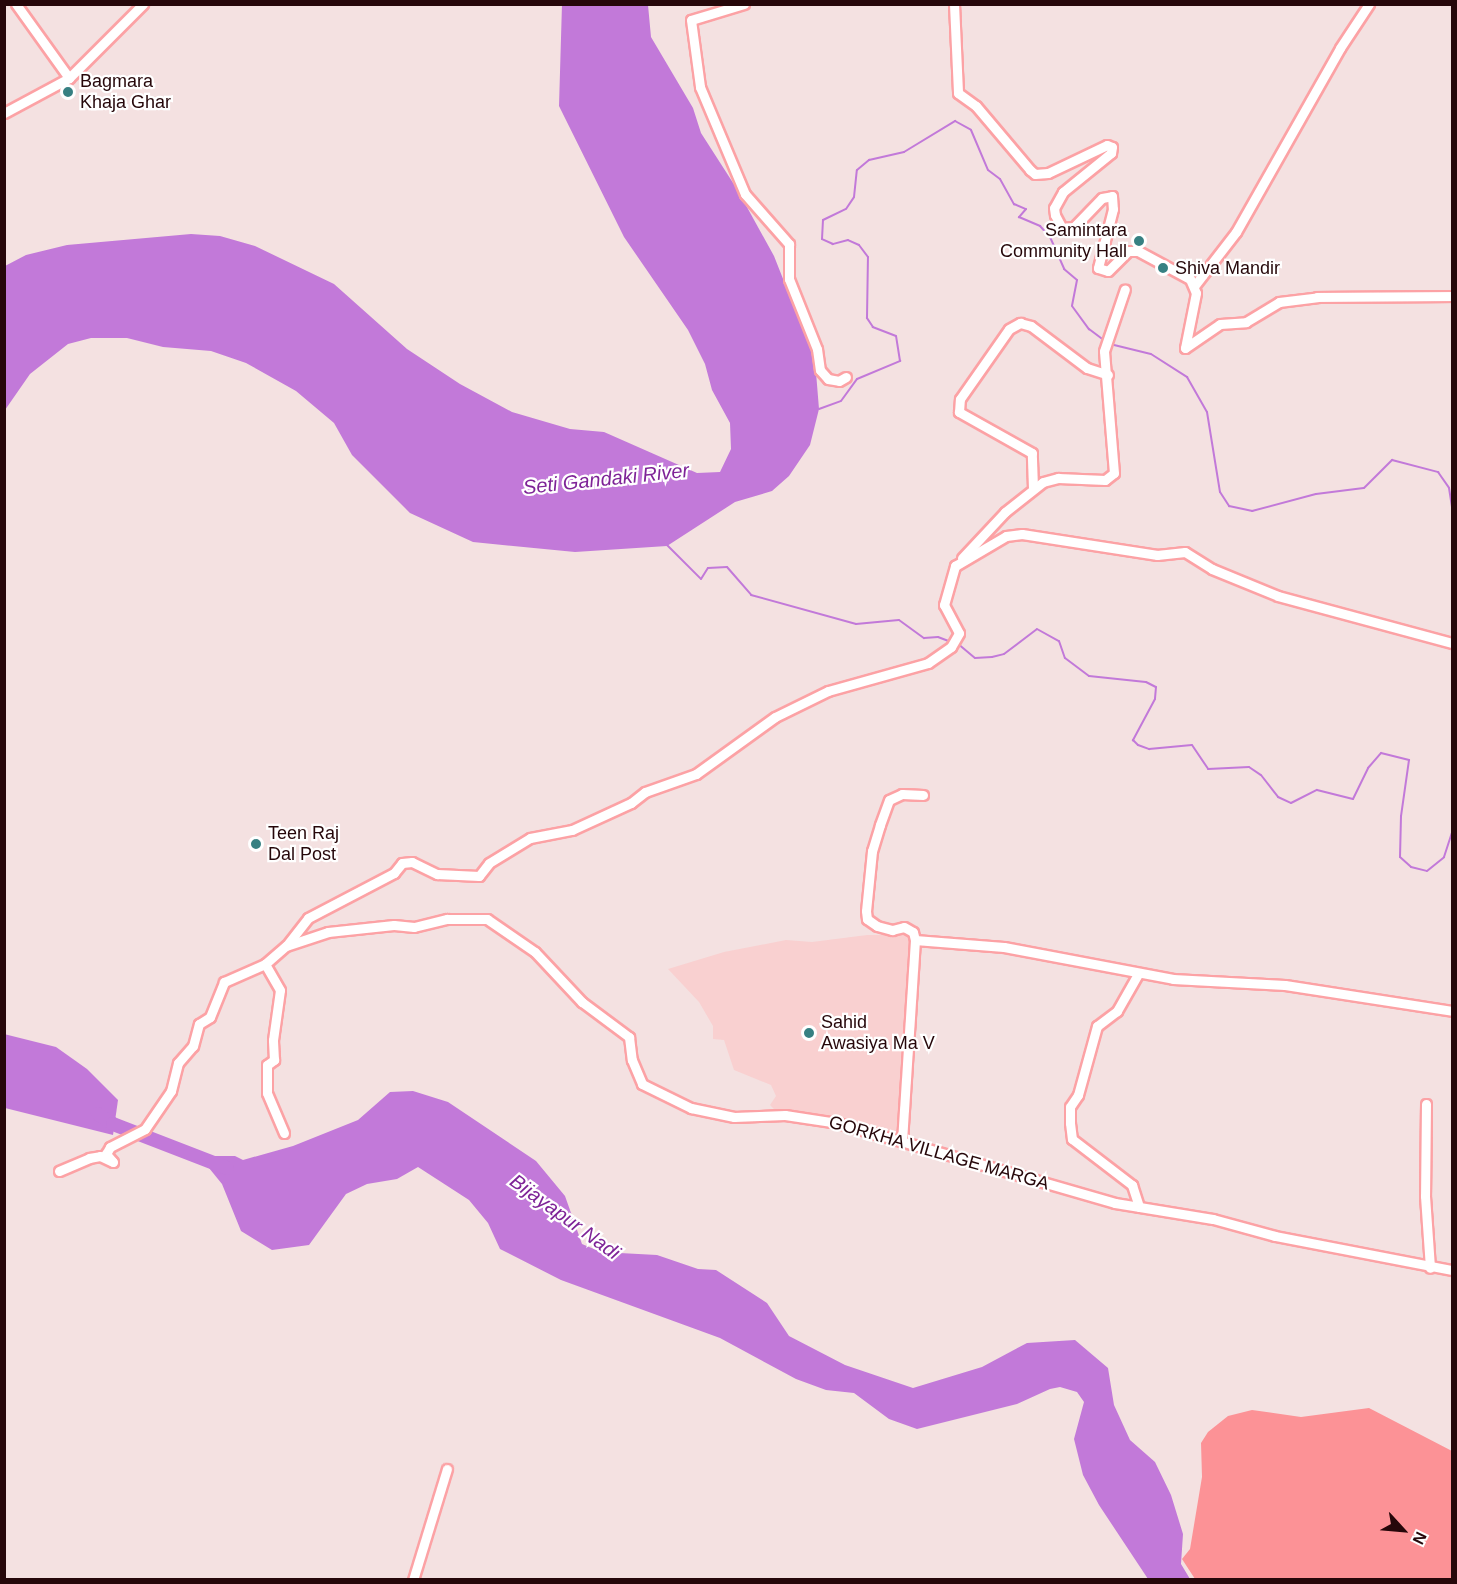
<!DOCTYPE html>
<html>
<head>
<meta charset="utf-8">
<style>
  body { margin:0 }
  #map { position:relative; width:1457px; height:1584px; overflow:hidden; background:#f4e1e1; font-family:Arial,sans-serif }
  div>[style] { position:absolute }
  .built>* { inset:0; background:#f9d0d0 }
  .green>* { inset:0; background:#fc9296 }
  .water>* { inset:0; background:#c279d9 }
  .stream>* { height:2px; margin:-1px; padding:0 1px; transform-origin:1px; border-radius:1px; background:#c279d9 }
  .river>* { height:14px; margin:-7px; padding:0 7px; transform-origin:7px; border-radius:7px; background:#c279d9 }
  .roads { filter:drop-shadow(2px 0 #fca2a5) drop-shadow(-2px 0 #fca2a5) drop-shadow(0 2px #fca2a5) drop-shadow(0 -2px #fca2a5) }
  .minor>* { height:9px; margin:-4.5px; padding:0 4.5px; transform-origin:4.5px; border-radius:4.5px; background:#fff }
  .dots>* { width:16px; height:16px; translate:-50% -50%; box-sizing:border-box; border:3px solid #fff; border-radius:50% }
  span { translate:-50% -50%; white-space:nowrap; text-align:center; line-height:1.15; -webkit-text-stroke:4.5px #fff; paint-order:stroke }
  .poi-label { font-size:18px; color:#26070a }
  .left { translate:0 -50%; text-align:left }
  .right { translate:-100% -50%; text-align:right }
  .street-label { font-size:18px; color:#26070a }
  .water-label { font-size:20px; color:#7e2397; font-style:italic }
  .frame { position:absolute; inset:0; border:6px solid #26070a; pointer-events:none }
  .north { position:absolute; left:1373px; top:1500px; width:60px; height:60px; -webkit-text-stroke:4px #fff; paint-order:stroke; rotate:116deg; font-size:16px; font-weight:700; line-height:24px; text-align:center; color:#26070a }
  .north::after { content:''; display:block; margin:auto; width:21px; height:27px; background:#26070a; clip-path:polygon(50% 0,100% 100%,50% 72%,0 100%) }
</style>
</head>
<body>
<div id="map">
  <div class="built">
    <i style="clip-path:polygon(867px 935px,912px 935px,898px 1136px,846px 1121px,775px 1110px,770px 1105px,776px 1096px,771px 1085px,734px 1070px,724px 1040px,713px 1039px,713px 1026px,699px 1002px,668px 969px,724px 952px,786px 940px,812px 942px)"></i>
  </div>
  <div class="green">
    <i style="clip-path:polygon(1369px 1408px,1452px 1451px,1452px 1579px,1195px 1579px,1182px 1559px,1190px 1549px,1202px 1477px,1201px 1443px,1208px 1432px,1228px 1416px,1252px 1410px,1301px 1417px)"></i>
  </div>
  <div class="water">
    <i style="clip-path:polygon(562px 4px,648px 5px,651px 37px,693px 108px,701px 133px,737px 189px,774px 256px,815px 360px,819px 409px,810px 445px,789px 476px,772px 491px,735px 502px,667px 546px,575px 552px,473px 542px,410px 513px,352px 455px,334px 423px,296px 391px,246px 363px,211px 351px,163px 347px,127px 338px,91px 338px,68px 344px,30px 374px,5px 410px,5px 266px,26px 255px,67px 245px,191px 234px,220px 236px,255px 246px,334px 284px,407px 349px,460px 384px,512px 412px,570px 429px,604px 432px,697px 473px,720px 472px,731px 449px,730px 423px,712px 390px,705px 364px,688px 330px,624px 237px,559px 106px)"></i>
    <i style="clip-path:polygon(4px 1034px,56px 1047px,87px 1069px,118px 1100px,113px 1135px,5px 1108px)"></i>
    <i style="clip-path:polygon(413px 1091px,448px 1102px,536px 1161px,565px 1196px,582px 1244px,601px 1252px,657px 1255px,698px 1269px,716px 1270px,767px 1303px,789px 1336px,845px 1365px,913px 1388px,982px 1367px,1027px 1343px,1075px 1340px,1108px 1368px,1114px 1405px,1130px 1440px,1155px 1462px,1171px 1495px,1183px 1534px,1181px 1564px,1190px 1579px,1148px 1579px,1099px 1505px,1083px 1475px,1074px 1439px,1084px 1402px,1077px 1392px,1060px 1387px,1050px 1389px,1017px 1404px,917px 1429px,889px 1419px,854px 1393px,826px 1390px,796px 1379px,720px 1338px,561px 1280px,500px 1249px,488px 1223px,469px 1200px,418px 1167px,397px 1179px,367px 1184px,346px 1194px,309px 1245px,272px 1250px,241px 1231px,222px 1184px,209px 1168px,213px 1156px,235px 1156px,243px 1160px,293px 1146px,358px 1120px,390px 1092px)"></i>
  </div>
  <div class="stream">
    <i style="left:1110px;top:344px;width:42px;rotate:13.7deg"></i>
    <i style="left:1151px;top:354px;width:43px;rotate:32.6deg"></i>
    <i style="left:1187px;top:377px;width:40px;rotate:60.3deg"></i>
    <i style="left:1207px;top:412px;width:81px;rotate:80.8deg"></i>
    <i style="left:1220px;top:492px;width:17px;rotate:57deg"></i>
    <i style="left:1229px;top:506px;width:24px;rotate:12deg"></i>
    <i style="left:1252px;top:511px;width:66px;rotate:-14.9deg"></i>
    <i style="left:1316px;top:494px;width:48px;rotate:-7.1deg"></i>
    <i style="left:1364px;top:488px;width:40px;rotate:-45deg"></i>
    <i style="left:1392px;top:460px;width:48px;rotate:14.6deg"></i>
    <i style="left:1438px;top:472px;width:19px;rotate:55deg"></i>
    <i style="left:1449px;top:488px;width:19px;rotate:81deg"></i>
    <i style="left:819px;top:409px;width:23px;rotate:-20deg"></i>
    <i style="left:841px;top:401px;width:27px;rotate:-54deg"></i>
    <i style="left:857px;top:379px;width:47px;rotate:-22.7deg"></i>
    <i style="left:900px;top:361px;width:25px;rotate:-99deg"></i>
    <i style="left:896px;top:336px;width:25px;rotate:-159deg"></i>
    <i style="left:873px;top:327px;width:11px;rotate:-124deg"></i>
    <i style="left:867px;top:318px;width:61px;rotate:-89.1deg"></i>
    <i style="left:868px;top:257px;width:15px;rotate:-127deg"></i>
    <i style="left:859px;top:245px;width:12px;rotate:-156deg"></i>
    <i style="left:848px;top:240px;width:16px;rotate:165deg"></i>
    <i style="left:833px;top:244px;width:12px;rotate:-156deg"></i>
    <i style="left:822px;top:239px;width:19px;rotate:-87deg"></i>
    <i style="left:823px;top:220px;width:25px;rotate:-26deg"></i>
    <i style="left:846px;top:209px;width:14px;rotate:-56deg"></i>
    <i style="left:854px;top:197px;width:27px;rotate:-84deg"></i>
    <i style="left:857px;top:170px;width:16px;rotate:-40deg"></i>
    <i style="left:869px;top:160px;width:36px;rotate:-13deg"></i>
    <i style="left:904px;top:152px;width:60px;rotate:-31.3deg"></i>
    <i style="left:955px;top:121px;width:18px;rotate:29deg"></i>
    <i style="left:971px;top:130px;width:43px;rotate:67deg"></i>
    <i style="left:988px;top:170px;width:15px;rotate:37deg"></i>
    <i style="left:1000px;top:179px;width:29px;rotate:61deg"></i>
    <i style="left:1014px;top:204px;width:13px;rotate:23deg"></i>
    <i style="left:1026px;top:209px;width:11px;rotate:131deg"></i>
    <i style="left:1019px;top:217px;width:23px;rotate:23deg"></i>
    <i style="left:1040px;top:226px;width:15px;rotate:48deg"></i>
    <i style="left:1050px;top:237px;width:35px;rotate:66deg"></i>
    <i style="left:1064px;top:269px;width:17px;rotate:40deg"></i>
    <i style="left:1077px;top:280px;width:26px;rotate:101deg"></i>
    <i style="left:1072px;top:306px;width:29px;rotate:54deg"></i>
    <i style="left:1089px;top:329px;width:20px;rotate:37deg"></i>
    <i style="left:666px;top:544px;width:49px;rotate:45deg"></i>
    <i style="left:701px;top:579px;width:13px;rotate:-58deg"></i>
    <i style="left:708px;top:568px;width:19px;rotate:-3deg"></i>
    <i style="left:727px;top:567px;width:37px;rotate:49deg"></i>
    <i style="left:751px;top:595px;width:109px;rotate:15.4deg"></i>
    <i style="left:856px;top:624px;width:43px;rotate:-5.3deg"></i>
    <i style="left:899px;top:620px;width:31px;rotate:36deg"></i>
    <i style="left:924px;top:638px;width:14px;rotate:-4deg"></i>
    <i style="left:938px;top:637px;width:14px;rotate:21deg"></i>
    <i style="left:957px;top:643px;width:23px;rotate:40deg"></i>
    <i style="left:975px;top:658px;width:17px;rotate:-3deg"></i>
    <i style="left:992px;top:657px;width:12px;rotate:-14deg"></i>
    <i style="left:1004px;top:654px;width:41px;rotate:-37.1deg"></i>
    <i style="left:1037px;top:629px;width:25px;rotate:29deg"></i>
    <i style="left:1059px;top:641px;width:18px;rotate:71deg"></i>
    <i style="left:1065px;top:658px;width:30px;rotate:37deg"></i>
    <i style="left:1089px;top:676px;width:57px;rotate:6deg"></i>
    <i style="left:1146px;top:682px;width:11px;rotate:27deg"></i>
    <i style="left:1156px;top:687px;width:12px;rotate:95deg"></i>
    <i style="left:1155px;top:699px;width:47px;rotate:118.2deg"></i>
    <i style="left:1133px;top:740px;width:7px;rotate:45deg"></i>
    <i style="left:1138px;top:745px;width:12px;rotate:20deg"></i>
    <i style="left:1149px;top:749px;width:43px;rotate:-5.3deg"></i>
    <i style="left:1192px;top:745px;width:29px;rotate:56deg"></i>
    <i style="left:1208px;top:769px;width:41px;rotate:-2.8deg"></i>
    <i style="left:1249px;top:767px;width:14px;rotate:34deg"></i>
    <i style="left:1261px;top:775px;width:28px;rotate:52deg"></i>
    <i style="left:1278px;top:797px;width:14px;rotate:25deg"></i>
    <i style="left:1291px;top:803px;width:29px;rotate:-27deg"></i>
    <i style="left:1317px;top:790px;width:37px;rotate:14deg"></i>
    <i style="left:1353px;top:799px;width:34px;rotate:-64deg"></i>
    <i style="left:1368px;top:768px;width:20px;rotate:-49deg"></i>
    <i style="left:1381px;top:753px;width:29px;rotate:14deg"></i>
    <i style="left:1409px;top:760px;width:57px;rotate:98.1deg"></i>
    <i style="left:1401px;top:816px;width:41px;rotate:91.4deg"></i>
    <i style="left:1400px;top:857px;width:15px;rotate:42deg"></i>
    <i style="left:1411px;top:867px;width:16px;rotate:14deg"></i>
    <i style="left:1427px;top:871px;width:22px;rotate:-39deg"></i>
    <i style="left:1444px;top:857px;width:25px;rotate:-72deg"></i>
  </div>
  <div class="river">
    <i style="left:98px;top:1114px;width:18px;rotate:34deg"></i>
    <i style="left:113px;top:1124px;width:122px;rotate:21.1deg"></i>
  </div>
  <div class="roads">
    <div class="minor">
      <i style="left:16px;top:4px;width:91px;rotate:54.4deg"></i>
      <i style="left:744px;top:4px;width:55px;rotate:163.2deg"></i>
      <i style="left:691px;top:20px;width:68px;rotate:82.3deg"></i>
      <i style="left:700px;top:87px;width:116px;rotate:67.2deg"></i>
      <i style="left:745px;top:194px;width:67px;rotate:48.7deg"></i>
      <i style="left:789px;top:244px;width:35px;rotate:90deg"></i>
      <i style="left:789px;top:279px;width:75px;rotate:68.2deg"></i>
      <i style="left:817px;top:349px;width:21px;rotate:82deg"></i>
      <i style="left:820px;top:370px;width:12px;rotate:48deg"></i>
      <i style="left:828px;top:379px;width:11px;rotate:10deg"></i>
      <i style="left:839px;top:381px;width:8px;rotate:-30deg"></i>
      <i style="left:954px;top:4px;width:89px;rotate:87.4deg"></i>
      <i style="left:958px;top:93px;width:22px;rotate:36deg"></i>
      <i style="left:976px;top:106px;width:84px;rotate:49.8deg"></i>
      <i style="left:1030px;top:170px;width:6px;rotate:39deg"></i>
      <i style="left:1035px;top:174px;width:13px;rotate:-4deg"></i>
      <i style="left:1048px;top:173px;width:65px;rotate:-25.4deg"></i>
      <i style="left:1107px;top:145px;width:5px;rotate:22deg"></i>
      <i style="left:1112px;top:147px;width:6px;rotate:99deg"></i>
      <i style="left:1111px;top:153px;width:62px;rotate:140.9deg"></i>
      <i style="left:1063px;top:192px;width:18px;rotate:119deg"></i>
      <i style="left:1054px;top:208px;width:7px;rotate:82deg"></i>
      <i style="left:1055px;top:215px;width:15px;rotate:62deg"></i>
      <i style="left:1062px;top:228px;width:12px;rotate:-5deg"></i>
      <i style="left:1074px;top:227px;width:40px;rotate:-46deg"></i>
      <i style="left:1102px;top:198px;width:10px;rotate:-11deg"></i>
      <i style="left:1112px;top:196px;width:13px;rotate:86deg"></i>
      <i style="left:1113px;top:209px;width:61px;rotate:104.3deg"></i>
      <i style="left:1098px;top:268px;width:10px;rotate:17deg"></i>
      <i style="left:1108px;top:271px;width:28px;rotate:-45deg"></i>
      <i style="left:1128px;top:251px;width:10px"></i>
      <i style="left:1138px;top:251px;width:59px;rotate:28.3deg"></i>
      <i style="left:1190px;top:279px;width:15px;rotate:67deg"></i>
      <i style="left:1196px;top:293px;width:56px;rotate:101.3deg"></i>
      <i style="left:1185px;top:348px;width:42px;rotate:-34.4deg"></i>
      <i style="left:1220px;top:324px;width:26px;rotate:-4deg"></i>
      <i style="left:1246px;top:322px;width:39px;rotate:-31deg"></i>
      <i style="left:1279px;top:302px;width:38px;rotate:-7deg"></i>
      <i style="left:1317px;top:297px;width:135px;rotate:-0.4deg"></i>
      <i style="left:4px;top:113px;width:74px;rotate:-28.3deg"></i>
      <i style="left:69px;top:78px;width:105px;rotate:-45deg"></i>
      <i style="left:1195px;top:285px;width:67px;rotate:-52.3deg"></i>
      <i style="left:1236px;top:232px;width:211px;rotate:-60.5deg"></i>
      <i style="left:1340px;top:48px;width:53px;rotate:-56.6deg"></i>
      <i style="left:1033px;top:488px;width:35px;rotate:-92deg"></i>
      <i style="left:1032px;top:453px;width:84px;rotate:-150.7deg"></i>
      <i style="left:959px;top:412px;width:13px;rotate:-86deg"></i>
      <i style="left:960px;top:399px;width:85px;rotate:-55deg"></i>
      <i style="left:1009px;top:329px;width:13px;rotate:-29deg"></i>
      <i style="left:1020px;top:323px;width:11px;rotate:15deg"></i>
      <i style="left:1031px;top:326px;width:70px;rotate:36.9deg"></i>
      <i style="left:1087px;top:368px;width:22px;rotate:18deg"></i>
      <i style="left:962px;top:558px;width:63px;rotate:-46.9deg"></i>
      <i style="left:1005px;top:512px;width:48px;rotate:-38.3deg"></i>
      <i style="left:1043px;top:482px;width:16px;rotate:-15deg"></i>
      <i style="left:1058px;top:478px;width:47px;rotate:2.4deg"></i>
      <i style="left:1105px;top:480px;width:11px;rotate:-38deg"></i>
      <i style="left:1114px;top:473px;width:122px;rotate:-94.7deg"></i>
      <i style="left:1104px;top:351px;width:65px;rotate:-71.3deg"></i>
      <i style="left:923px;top:795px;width:21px;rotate:-177deg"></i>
      <i style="left:902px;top:794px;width:14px;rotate:155deg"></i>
      <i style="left:889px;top:800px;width:27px;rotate:110deg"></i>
      <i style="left:880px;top:825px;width:27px;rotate:107deg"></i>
      <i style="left:872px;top:851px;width:60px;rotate:95.7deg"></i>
      <i style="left:866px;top:911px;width:8px;rotate:83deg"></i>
      <i style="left:867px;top:919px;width:12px;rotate:35deg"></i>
      <i style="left:877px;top:926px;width:16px;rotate:15deg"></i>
      <i style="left:892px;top:930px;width:12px;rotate:-14deg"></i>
      <i style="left:904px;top:927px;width:10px;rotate:29deg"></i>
      <i style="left:913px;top:932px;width:8px;rotate:76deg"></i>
      <i style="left:915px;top:940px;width:89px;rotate:4.5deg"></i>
      <i style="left:1004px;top:947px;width:172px;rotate:10.7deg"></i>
      <i style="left:1173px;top:979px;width:112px;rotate:3.1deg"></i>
      <i style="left:1285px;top:985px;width:169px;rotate:8.8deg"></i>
      <i style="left:287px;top:945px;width:34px;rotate:-52deg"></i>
      <i style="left:308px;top:918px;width:97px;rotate:-27.6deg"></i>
      <i style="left:394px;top:873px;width:13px;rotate:-51deg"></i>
      <i style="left:402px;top:863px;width:10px;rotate:-6deg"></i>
      <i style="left:412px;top:862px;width:28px;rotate:26deg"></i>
      <i style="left:437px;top:874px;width:42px;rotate:2.7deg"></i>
      <i style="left:479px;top:876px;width:16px;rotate:-52deg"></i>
      <i style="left:489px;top:863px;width:48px;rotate:-31.4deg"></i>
      <i style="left:530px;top:838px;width:43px;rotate:-10.8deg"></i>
      <i style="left:572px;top:830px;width:65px;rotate:-24.6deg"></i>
      <i style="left:631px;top:803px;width:18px;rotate:-38deg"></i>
      <i style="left:645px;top:792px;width:54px;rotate:-19.4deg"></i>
      <i style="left:696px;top:774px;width:97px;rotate:-35.8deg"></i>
      <i style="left:775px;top:717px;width:59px;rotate:-26.1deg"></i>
      <i style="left:828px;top:691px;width:104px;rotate:-15.6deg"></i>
      <i style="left:928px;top:663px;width:28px;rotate:-35deg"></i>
      <i style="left:951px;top:647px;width:16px;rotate:-60deg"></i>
      <i style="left:959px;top:633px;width:32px;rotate:-118deg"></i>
      <i style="left:944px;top:605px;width:41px;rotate:-74.2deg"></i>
      <i style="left:955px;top:566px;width:59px;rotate:-30.5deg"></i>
      <i style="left:1006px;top:536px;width:16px;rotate:-7deg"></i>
      <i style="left:1022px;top:534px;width:137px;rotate:8.8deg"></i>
      <i style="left:1157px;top:555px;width:28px;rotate:-6deg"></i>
      <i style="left:1185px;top:552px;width:32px;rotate:32deg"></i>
      <i style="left:1212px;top:569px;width:71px;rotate:22.2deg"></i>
      <i style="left:1278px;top:596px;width:180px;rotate:15.1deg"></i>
      <i style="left:1138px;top:974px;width:43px;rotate:119.6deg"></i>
      <i style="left:1117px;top:1011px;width:25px;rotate:143deg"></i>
      <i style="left:1097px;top:1026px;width:72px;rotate:105.4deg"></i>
      <i style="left:1078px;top:1095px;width:14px;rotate:124deg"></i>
      <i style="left:1070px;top:1107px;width:16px;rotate:90deg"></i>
      <i style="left:1070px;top:1123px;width:16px;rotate:83deg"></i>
      <i style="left:1072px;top:1139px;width:76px;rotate:37.5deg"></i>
      <i style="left:1132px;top:1185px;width:23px;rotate:72deg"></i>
      <i style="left:1426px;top:1104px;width:92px;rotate:90.6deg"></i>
      <i style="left:1425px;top:1196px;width:72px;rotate:86deg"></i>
      <i style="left:284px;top:1133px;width:43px;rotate:-113deg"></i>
      <i style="left:267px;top:1093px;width:28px;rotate:-90deg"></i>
      <i style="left:267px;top:1065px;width:9px;rotate:-36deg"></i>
      <i style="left:274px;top:1060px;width:20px;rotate:-93deg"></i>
      <i style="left:273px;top:1040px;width:50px;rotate:-82deg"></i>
      <i style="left:280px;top:990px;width:30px;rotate:-120deg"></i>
      <i style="left:265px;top:964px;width:28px;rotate:-41deg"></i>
      <i style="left:286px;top:946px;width:44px;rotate:-18.4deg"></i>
      <i style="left:328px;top:932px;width:66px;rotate:-6.1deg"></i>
      <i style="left:394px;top:925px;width:20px;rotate:6deg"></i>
      <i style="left:414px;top:927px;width:34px;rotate:-14deg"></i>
      <i style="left:447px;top:919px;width:40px"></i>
      <i style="left:487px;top:919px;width:58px;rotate:34.5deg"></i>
      <i style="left:535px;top:952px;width:69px;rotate:46.8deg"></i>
      <i style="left:582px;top:1002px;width:59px;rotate:36.7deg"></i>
      <i style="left:629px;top:1037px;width:23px;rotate:83deg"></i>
      <i style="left:632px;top:1060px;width:26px;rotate:67deg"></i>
      <i style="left:642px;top:1084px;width:55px;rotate:26.1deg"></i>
      <i style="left:691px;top:1108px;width:44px;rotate:11.8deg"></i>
      <i style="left:734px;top:1117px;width:51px;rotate:-2.2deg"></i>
      <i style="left:785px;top:1115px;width:54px;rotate:8.6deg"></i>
      <i style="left:838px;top:1123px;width:288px;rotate:16.1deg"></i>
      <i style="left:1115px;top:1203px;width:99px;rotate:9.3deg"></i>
      <i style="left:1213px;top:1219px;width:64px;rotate:15.3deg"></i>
      <i style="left:1275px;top:1236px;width:180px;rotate:10.9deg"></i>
      <i style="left:902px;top:1141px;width:201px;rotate:-86.3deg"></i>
      <i style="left:59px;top:1171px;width:33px;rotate:-23deg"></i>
      <i style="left:89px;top:1158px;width:11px;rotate:-10deg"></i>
      <i style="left:100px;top:1156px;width:14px;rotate:25deg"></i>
      <i style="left:113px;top:1162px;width:11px;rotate:-131deg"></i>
      <i style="left:106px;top:1154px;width:8px;rotate:-60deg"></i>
      <i style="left:110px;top:1147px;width:39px;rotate:-27deg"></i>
      <i style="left:145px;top:1129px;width:46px;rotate:-55.6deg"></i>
      <i style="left:171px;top:1091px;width:29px;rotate:-76deg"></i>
      <i style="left:178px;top:1063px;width:23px;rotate:-49deg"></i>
      <i style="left:193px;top:1046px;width:23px;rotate:-75deg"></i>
      <i style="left:199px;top:1024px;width:13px;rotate:-32deg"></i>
      <i style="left:210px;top:1017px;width:38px;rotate:-68deg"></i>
      <i style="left:224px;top:982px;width:45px;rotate:-23.7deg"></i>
      <i style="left:413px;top:1580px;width:116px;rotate:-73deg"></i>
    </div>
  </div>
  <div class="dots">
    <i style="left:68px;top:92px;background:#378082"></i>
    <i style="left:1139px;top:241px;background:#378082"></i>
    <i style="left:1163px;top:268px;background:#378082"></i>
    <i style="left:256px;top:844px;background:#378082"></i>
    <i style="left:809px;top:1033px;background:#378082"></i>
  </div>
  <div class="poi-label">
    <span class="left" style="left:80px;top:92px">Bagmara<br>Khaja Ghar</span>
    <span class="right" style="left:1127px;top:241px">Samintara<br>Community Hall</span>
    <span class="left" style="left:1175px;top:268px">Shiva Mandir</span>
    <span class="left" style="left:268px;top:844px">Teen Raj<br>Dal Post</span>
    <span class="left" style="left:821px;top:1033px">Sahid<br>Awasiya Ma V</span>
  </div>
  <div class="street-label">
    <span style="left:939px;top:1153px;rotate:16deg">GORKHA VILLAGE MARGA</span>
  </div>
  <div class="water-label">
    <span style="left:606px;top:479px;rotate:-6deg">Seti Gandaki River</span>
    <span style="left:565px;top:1217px;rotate:36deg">Bijayapur Nadi</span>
  </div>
  <div class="frame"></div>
  <div class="north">N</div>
</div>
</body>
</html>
